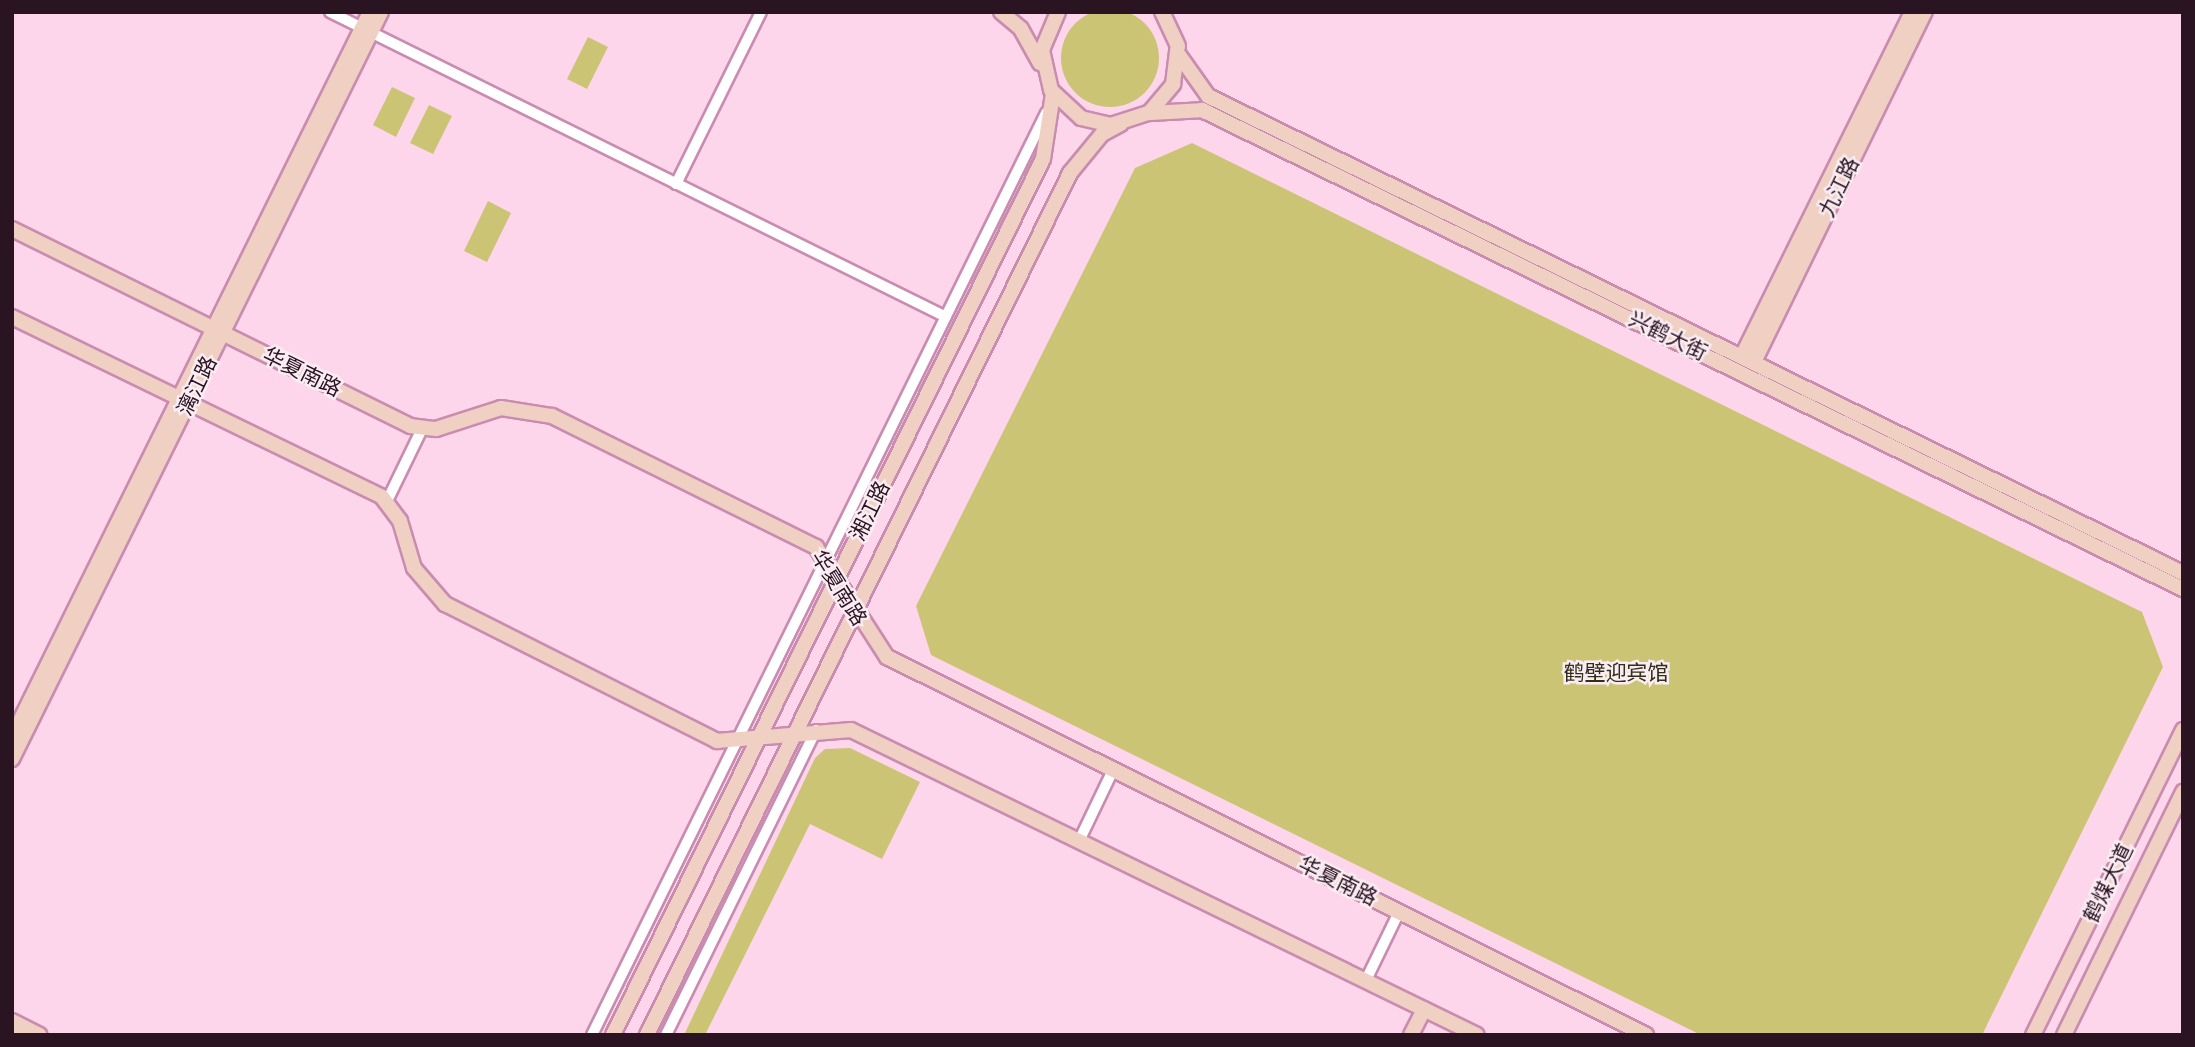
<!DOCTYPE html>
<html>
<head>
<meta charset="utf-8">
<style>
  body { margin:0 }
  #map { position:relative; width:2195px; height:1047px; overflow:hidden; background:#fed6ec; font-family:Helvetica,"Noto Sans SC",sans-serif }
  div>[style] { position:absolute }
  .green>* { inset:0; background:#cbc474 }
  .round { border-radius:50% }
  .roads { filter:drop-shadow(2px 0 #c98cb0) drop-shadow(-2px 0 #c98cb0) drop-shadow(0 2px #c98cb0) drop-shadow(0 -2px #c98cb0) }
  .street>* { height:10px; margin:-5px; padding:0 5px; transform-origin:5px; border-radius:5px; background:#fff }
  .secondary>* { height:14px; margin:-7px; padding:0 7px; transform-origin:7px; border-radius:7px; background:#f0d0c2 }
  span { translate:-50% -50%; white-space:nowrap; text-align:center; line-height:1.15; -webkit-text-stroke:5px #f9ecf3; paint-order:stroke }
  .street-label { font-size:21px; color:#2b1422 }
  .park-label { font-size:21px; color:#312f18 }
  .frame { position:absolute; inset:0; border:14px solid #2b1422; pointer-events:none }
</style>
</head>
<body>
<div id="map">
  <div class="green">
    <i class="round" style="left:1061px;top:9px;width:98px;height:98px"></i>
    <i style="clip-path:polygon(588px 37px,608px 47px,587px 89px,567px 79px)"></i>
    <i style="clip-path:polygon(392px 87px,415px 98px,396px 137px,373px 125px)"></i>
    <i style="clip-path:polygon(429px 105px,452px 116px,433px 154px,410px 143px)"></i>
    <i style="clip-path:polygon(1192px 143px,2142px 612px,2163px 667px,1982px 1035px,1701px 1035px,931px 655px,916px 606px,1135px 168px)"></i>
    <i style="clip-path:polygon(488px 201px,511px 213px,487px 262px,464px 251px)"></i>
    <i style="clip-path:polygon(850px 748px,920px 782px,882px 859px,810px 824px,705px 1035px,684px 1035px,815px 758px,825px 749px)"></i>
  </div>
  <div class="roads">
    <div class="street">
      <i style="left:330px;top:12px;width:687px;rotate:26.34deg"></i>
      <i style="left:676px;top:184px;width:192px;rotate:-63.7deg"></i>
      <i style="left:387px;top:501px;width:80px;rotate:-64.1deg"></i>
      <i style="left:1079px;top:841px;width:79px;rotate:-64.4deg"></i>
      <i style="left:1366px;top:980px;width:76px;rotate:-64.1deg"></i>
      <i style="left:592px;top:1035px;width:1028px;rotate:-63.78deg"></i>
      <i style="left:666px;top:1035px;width:340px;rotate:-63.8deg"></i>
    </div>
    <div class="secondary">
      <i style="left:1001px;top:12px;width:26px;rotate:40deg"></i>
      <i style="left:1021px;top:29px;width:39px;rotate:61deg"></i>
      <i style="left:1058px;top:12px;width:41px;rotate:112.8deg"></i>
      <i style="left:1042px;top:50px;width:41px;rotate:77.3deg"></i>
      <i style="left:1051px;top:90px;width:41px;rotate:43deg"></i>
      <i style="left:1081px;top:118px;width:31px;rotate:13deg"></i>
      <i style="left:1111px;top:125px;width:40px;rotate:-18deg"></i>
      <i style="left:1149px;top:113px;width:38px;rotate:-50deg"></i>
      <i style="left:1173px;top:84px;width:38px;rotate:-83deg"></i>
      <i style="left:1178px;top:46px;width:38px;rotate:-115deg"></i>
      <i style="left:1179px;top:55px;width:50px;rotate:54.7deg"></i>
      <i style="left:1208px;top:96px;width:1085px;rotate:26.07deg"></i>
      <i style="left:1149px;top:113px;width:53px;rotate:-3.2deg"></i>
      <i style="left:1202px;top:110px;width:1092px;rotate:26.03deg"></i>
      <i style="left:12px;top:229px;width:444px;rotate:26.3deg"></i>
      <i style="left:410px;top:426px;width:26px;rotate:7deg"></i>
      <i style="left:436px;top:429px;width:68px;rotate:-17.9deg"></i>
      <i style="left:501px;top:408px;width:52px;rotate:8.9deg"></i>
      <i style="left:552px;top:416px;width:295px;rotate:26.4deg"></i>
      <i style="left:816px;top:547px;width:131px;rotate:57.2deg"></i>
      <i style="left:887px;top:657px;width:848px;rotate:26.47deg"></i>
      <i style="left:12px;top:317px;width:411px;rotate:25.9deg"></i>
      <i style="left:382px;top:497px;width:30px;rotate:53deg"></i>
      <i style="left:400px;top:521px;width:49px;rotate:73.4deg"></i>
      <i style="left:414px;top:568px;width:48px;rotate:49.3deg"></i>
      <i style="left:445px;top:604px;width:305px;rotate:26.7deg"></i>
      <i style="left:717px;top:741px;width:134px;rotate:-4.7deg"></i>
      <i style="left:851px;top:730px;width:696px;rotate:25.98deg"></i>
      <i style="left:1742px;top:356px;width:384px;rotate:-63.7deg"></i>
      <i style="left:1754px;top:362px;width:390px;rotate:-64deg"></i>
      <i style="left:12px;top:737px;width:809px;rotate:-63.72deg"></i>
      <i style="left:12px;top:759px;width:833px;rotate:-63.71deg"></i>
      <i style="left:12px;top:1021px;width:31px;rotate:27deg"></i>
      <i style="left:12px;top:1033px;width:4px;rotate:27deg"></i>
      <i style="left:613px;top:1035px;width:976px;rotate:-63.86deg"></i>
      <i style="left:1043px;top:159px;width:66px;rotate:-81.3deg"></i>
      <i style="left:647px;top:1035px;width:960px;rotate:-63.86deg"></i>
      <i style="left:1070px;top:173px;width:50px;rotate:-50.6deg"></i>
      <i style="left:1102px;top:134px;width:21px;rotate:-28deg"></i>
      <i style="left:1411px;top:1035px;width:29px;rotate:-63deg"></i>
      <i style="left:2033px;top:1035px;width:340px;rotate:-63.8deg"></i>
      <i style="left:2064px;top:1035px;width:271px;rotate:-63.9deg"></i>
    </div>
  </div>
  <div class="street-label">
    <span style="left:1839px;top:187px;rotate:-64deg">九江路</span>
    <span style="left:1668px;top:336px;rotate:26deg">兴鹤大街</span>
    <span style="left:302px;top:372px;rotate:26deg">华夏南路</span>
    <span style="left:197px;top:386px;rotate:-64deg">漓江路</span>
    <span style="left:870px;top:511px;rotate:-64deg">湘江路</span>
    <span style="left:839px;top:588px;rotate:58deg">华夏南路</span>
    <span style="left:1338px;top:881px;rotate:26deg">华夏南路</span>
    <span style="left:2108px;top:883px;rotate:-64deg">鹤煤大道</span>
  </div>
  <div class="park-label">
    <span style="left:1616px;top:673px">鹤壁迎宾馆</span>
  </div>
  <div class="frame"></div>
</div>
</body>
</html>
